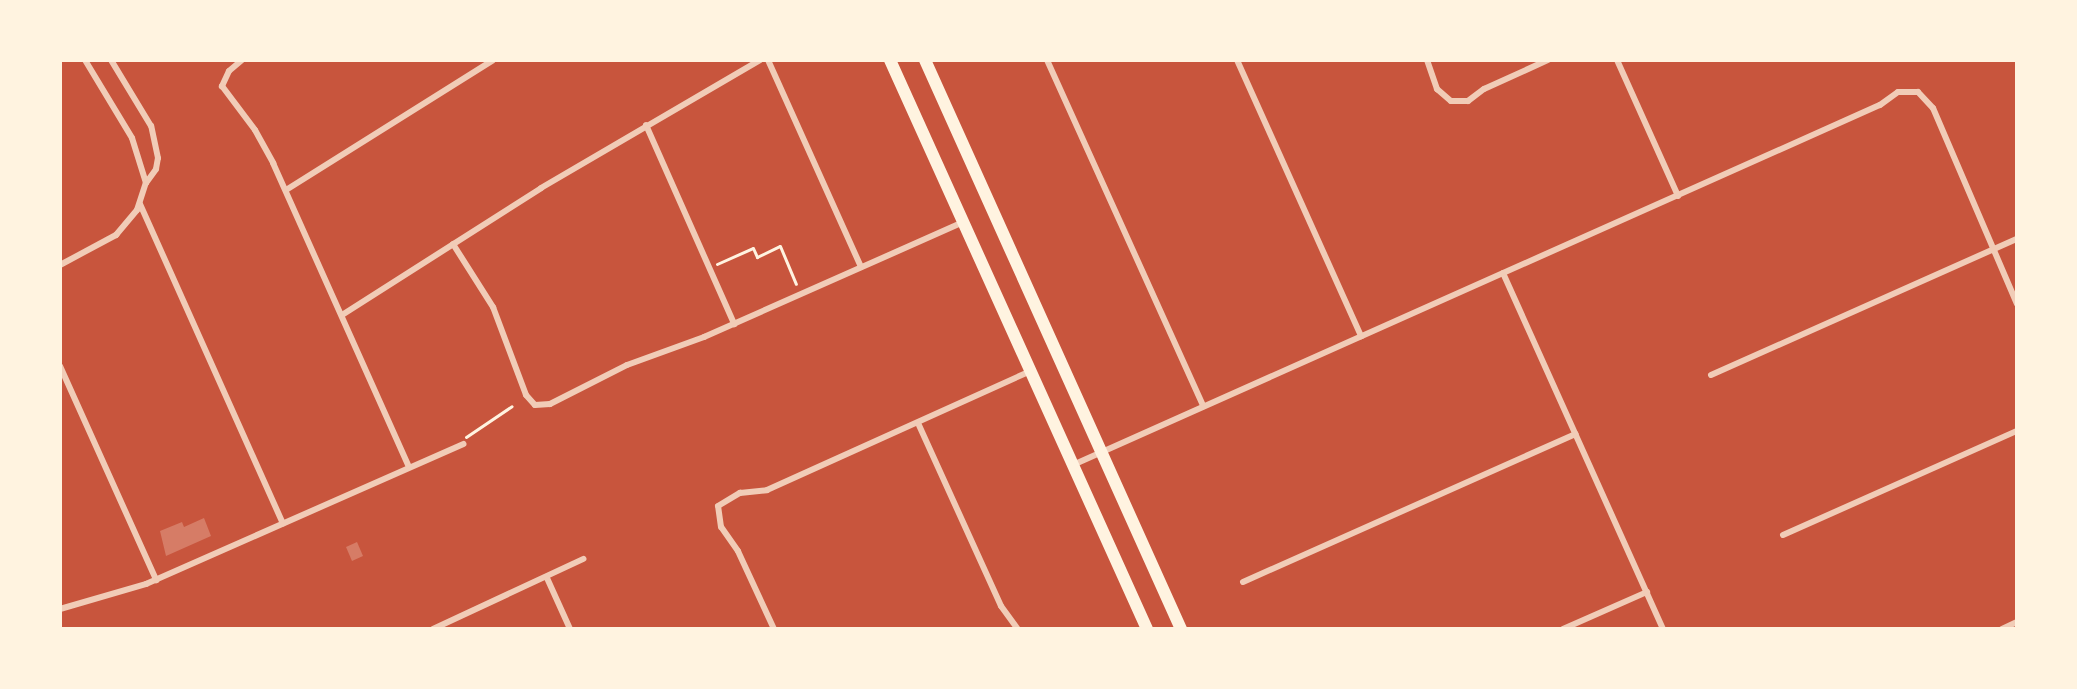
<!DOCTYPE html>
<html>
<head>
<meta charset="utf-8">
<style>
  body { margin:0 }
  #map { position:relative; width:2077px; height:689px; overflow:hidden; background:#c8553d; font-family:"DM Sans",sans-serif }
  div>[style] { position:absolute }
  .building>* { inset:0; background:#d67c66 }
  .path>* { height:3px; margin:-1.5px; padding:0 1.5px; transform-origin:1.5px; border-radius:1.5px; background:#fff3e0 }
  .minor>* { height:6px; margin:-3px; padding:0 3px; transform-origin:3px; border-radius:3px; background:#f1ccb7 }
  .secondary>* { height:12px; margin:-6px; padding:0 6px; transform-origin:6px; border-radius:6px; background:#fff3e0 }
  span { translate:-50% -50%; white-space:nowrap; text-align:center; line-height:1.15; -webkit-text-stroke:5px #fff3e0; paint-order:stroke }
  .frame { position:absolute; inset:0; border:62px solid #fff3e0; pointer-events:none }
</style>
</head>
<body>
<div id="map">
  <div class="building">
    <i style="clip-path:polygon(204px 518px,211px 536px,166px 556px,160px 531px,182px 522px,184px 527px)"></i>
    <i style="clip-path:polygon(357px 542px,363px 556px,352px 561px,346px 547px)"></i>
  </div>
  <div class="path">
    <i style="left:717px;top:264px;width:39px;rotate:-24deg"></i>
    <i style="left:753px;top:248px;width:10px;rotate:66deg"></i>
    <i style="left:757px;top:257px;width:25px;rotate:-26deg"></i>
    <i style="left:780px;top:246px;width:41px;rotate:67.2deg"></i>
    <i style="left:466px;top:437px;width:55px;rotate:-34deg"></i>
  </div>
  <div class="minor">
    <i style="left:85px;top:60px;width:91px;rotate:58.9deg"></i>
    <i style="left:132px;top:138px;width:47px;rotate:72.7deg"></i>
    <i style="left:242px;top:60px;width:17px;rotate:140deg"></i>
    <i style="left:229px;top:71px;width:17px;rotate:115deg"></i>
    <i style="left:222px;top:86px;width:55px;rotate:53.1deg"></i>
    <i style="left:255px;top:130px;width:38px;rotate:61deg"></i>
    <i style="left:273px;top:163px;width:333px;rotate:65.9deg"></i>
    <i style="left:768px;top:60px;width:227px;rotate:65.8deg"></i>
    <i style="left:1047px;top:60px;width:380px;rotate:65.7deg"></i>
    <i style="left:1237px;top:60px;width:303px;rotate:65.8deg"></i>
    <i style="left:1427px;top:60px;width:31px;rotate:71deg"></i>
    <i style="left:1437px;top:89px;width:18px;rotate:41deg"></i>
    <i style="left:1451px;top:101px;width:17px"></i>
    <i style="left:1468px;top:101px;width:20px;rotate:-37deg"></i>
    <i style="left:1484px;top:89px;width:70px;rotate:-24.4deg"></i>
    <i style="left:1617px;top:60px;width:149px;rotate:65.8deg"></i>
    <i style="left:646px;top:125px;width:218px;rotate:66.1deg"></i>
    <i style="left:286px;top:190px;width:244px;rotate:-32.1deg"></i>
    <i style="left:140px;top:204px;width:350px;rotate:65.9deg"></i>
    <i style="left:453px;top:244px;width:75px;rotate:57.6deg"></i>
    <i style="left:493px;top:307px;width:94px;rotate:69.4deg"></i>
    <i style="left:526px;top:395px;width:13px;rotate:48deg"></i>
    <i style="left:535px;top:405px;width:15px;rotate:-4deg"></i>
    <i style="left:550px;top:404px;width:86px;rotate:-26.9deg"></i>
    <i style="left:627px;top:365px;width:82px;rotate:-20deg"></i>
    <i style="left:704px;top:337px;width:283px;rotate:-23.9deg"></i>
    <i style="left:60px;top:265px;width:64px;rotate:-28.2deg"></i>
    <i style="left:116px;top:235px;width:33px;rotate:-50deg"></i>
    <i style="left:137px;top:210px;width:28px;rotate:-72deg"></i>
    <i style="left:146px;top:183px;width:17px;rotate:-54deg"></i>
    <i style="left:156px;top:169px;width:11px;rotate:-80deg"></i>
    <i style="left:158px;top:158px;width:33px;rotate:-102deg"></i>
    <i style="left:151px;top:126px;width:77px;rotate:-121.2deg"></i>
    <i style="left:1503px;top:273px;width:390px;rotate:65.8deg"></i>
    <i style="left:342px;top:315px;width:236px;rotate:-32.5deg"></i>
    <i style="left:541px;top:188px;width:254px;rotate:-30.3deg"></i>
    <i style="left:60px;top:366px;width:235px;rotate:65.8deg"></i>
    <i style="left:1711px;top:375px;width:335px;rotate:-24deg"></i>
    <i style="left:918px;top:423px;width:201px;rotate:65.6deg"></i>
    <i style="left:1001px;top:606px;width:29px;rotate:54deg"></i>
    <i style="left:1075px;top:464px;width:881px;rotate:-24.04deg"></i>
    <i style="left:1880px;top:105px;width:22px;rotate:-36deg"></i>
    <i style="left:1898px;top:92px;width:20px"></i>
    <i style="left:1918px;top:92px;width:22px;rotate:47deg"></i>
    <i style="left:1933px;top:108px;width:213px;rotate:66.8deg"></i>
    <i style="left:1783px;top:535px;width:256px;rotate:-24deg"></i>
    <i style="left:547px;top:578px;width:56px;rotate:65.7deg"></i>
    <i style="left:1243px;top:582px;width:364px;rotate:-24deg"></i>
    <i style="left:60px;top:609px;width:90px;rotate:-16.2deg"></i>
    <i style="left:146px;top:584px;width:347px;rotate:-23.8deg"></i>
    <i style="left:433px;top:629px;width:166px;rotate:-25deg"></i>
    <i style="left:774px;top:629px;width:86px;rotate:-114.8deg"></i>
    <i style="left:738px;top:551px;width:29px;rotate:-125deg"></i>
    <i style="left:721px;top:527px;width:21px;rotate:-98deg"></i>
    <i style="left:718px;top:506px;width:26px;rotate:-31deg"></i>
    <i style="left:740px;top:493px;width:27px;rotate:-6deg"></i>
    <i style="left:767px;top:490px;width:290px;rotate:-24.3deg"></i>
    <i style="left:1563px;top:629px;width:92px;rotate:-23.8deg"></i>
    <i style="left:2002px;top:629px;width:17px;rotate:-25deg"></i>
  </div>
  <div class="secondary">
    <i style="left:890px;top:60px;width:624px;rotate:65.69deg"></i>
    <i style="left:925px;top:60px;width:624px;rotate:65.78deg"></i>
  </div>
  <div class="frame"></div>
</div>
</body>
</html>
